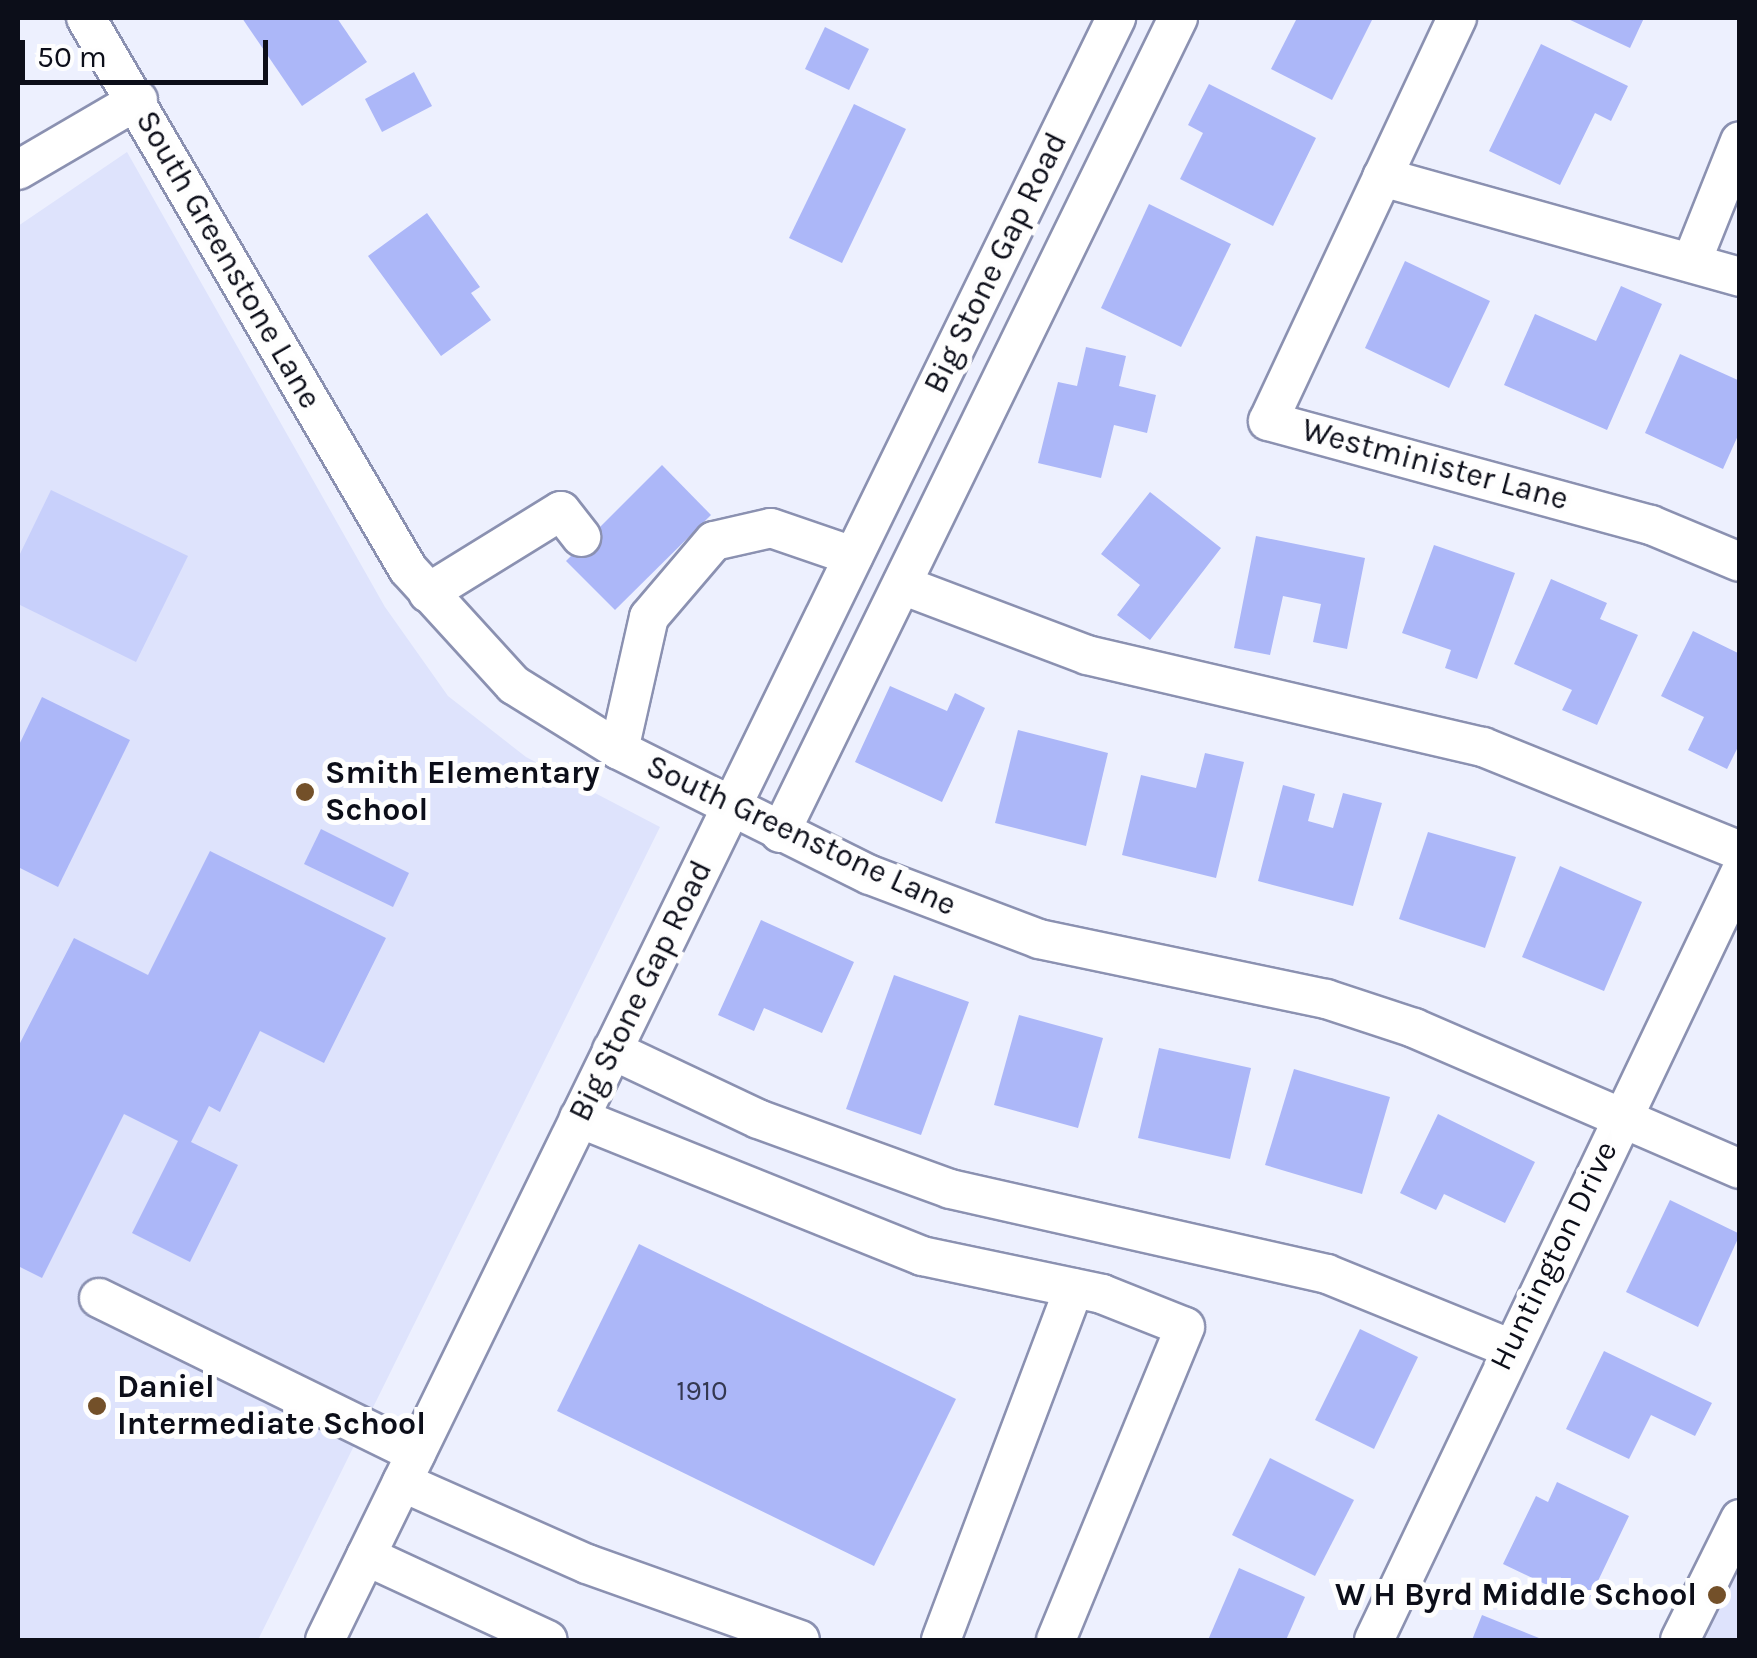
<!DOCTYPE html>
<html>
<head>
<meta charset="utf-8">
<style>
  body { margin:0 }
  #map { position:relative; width:1757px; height:1658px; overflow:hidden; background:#edf0fe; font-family:Karla,sans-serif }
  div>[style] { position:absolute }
  .built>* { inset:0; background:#dee3fc }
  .green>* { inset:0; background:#c8d0fb }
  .building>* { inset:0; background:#acb7f8 }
  .roads { filter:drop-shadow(2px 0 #8b91b1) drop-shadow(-2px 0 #8b91b1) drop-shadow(0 2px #8b91b1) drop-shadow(0 -2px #8b91b1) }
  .minor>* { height:38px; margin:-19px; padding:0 19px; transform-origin:19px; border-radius:19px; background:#fff }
  .dots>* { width:28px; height:28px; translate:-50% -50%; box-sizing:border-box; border:5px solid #fefefe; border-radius:50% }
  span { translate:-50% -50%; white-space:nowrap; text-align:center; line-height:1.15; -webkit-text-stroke:10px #fefefe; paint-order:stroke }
  .number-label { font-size:28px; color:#343851 }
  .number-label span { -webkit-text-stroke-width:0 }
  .street-label { font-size:32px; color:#0c0e19 }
  .poi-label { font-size:32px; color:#0c0e19; font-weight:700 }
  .left { translate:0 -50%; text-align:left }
  .right { translate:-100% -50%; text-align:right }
  .frame { position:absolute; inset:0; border:20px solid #0c0e19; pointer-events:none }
  .scale { position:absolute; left:20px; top:40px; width:248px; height:45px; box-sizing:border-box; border:5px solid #0c0e19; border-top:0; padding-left:12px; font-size:30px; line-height:35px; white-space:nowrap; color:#0c0e19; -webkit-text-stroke:8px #fefefe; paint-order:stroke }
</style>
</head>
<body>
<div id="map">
  <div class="built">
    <i style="clip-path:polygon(127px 152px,385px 607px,448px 696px,526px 757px,660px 827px,258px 1640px,18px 1640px,18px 226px)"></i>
    <i style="clip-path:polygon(1739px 1496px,1739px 1640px,1675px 1640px,1713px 1549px)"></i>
  </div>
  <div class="green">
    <i style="clip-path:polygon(51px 490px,188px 556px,136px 662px,18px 604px,18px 558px)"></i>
  </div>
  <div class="building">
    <i style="clip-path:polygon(242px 18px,337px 18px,367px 62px,302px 106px)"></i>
    <i style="clip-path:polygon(1297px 18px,1373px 18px,1332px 100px,1271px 69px)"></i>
    <i style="clip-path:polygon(1566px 18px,1644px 18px,1630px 48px)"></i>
    <i style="clip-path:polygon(825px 27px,869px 49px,849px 90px,805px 69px)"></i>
    <i style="clip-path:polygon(1541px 44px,1628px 86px,1611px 121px,1595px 113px,1560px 185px,1489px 151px)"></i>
    <i style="clip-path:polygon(414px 72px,432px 106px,382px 132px,365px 99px)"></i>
    <i style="clip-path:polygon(1209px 84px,1316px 138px,1273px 226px,1180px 179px,1203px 133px,1188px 125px)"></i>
    <i style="clip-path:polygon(854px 104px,906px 129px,842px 263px,789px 238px)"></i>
    <i style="clip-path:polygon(1149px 204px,1231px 244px,1181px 347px,1101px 308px)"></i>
    <i style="clip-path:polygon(427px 213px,480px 287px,471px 293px,491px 320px,441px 356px,368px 256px)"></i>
    <i style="clip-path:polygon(1405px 261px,1490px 301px,1449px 388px,1365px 348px)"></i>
    <i style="clip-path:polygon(1621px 286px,1662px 304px,1607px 430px,1504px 385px,1535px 314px,1596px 341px)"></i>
    <i style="clip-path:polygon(1086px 347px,1126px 356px,1119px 386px,1156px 395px,1147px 433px,1114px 425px,1101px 478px,1038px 463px,1058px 382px,1077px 386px)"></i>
    <i style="clip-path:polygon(1680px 354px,1740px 381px,1740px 431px,1723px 469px,1645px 433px)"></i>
    <i style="clip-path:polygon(662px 465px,711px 515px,615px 610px,566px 561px)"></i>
    <i style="clip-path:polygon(1150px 492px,1221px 548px,1150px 640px,1117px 615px,1140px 585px,1101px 554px)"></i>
    <i style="clip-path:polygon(1256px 536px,1365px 558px,1347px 649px,1313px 642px,1321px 604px,1283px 596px,1270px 655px,1234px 648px)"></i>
    <i style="clip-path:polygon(1434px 545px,1515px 573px,1477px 679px,1445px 668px,1451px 650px,1402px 633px)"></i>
    <i style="clip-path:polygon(1551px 579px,1607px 603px,1600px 619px,1638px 635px,1597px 725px,1562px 710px,1572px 690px,1514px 664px)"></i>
    <i style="clip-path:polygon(1693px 631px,1740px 654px,1740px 743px,1727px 769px,1688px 750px,1704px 717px,1661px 696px)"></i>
    <i style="clip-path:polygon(890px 686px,947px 711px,955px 693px,985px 708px,942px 802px,855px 762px)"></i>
    <i style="clip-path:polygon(42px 697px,130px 740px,58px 887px,18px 867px,18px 747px)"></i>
    <i style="clip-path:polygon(1018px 730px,1108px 753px,1086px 846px,995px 823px)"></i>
    <i style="clip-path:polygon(1205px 753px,1244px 762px,1216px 878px,1122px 855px,1141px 775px,1196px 788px)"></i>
    <i style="clip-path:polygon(1283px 785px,1315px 794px,1308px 821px,1333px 828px,1343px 793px,1382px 803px,1353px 906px,1258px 881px)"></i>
    <i style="clip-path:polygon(321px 829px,409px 873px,393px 907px,304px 864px)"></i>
    <i style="clip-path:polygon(1428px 832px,1516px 857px,1485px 948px,1399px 919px)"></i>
    <i style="clip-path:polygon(210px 851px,386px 938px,324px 1063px,260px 1031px,220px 1112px,209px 1106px,191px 1142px,238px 1165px,190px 1262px,132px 1233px,178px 1141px,124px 1114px,42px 1278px,18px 1266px,18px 1047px,74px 938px,148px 975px)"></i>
    <i style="clip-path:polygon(1560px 866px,1642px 902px,1604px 991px,1522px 957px)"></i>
    <i style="clip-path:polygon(761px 920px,854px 962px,822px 1033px,764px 1008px,754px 1031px,718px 1015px)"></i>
    <i style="clip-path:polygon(894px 975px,969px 1002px,921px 1135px,846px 1109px)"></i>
    <i style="clip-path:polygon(1019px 1015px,1103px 1038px,1078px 1128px,994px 1105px)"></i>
    <i style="clip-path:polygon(1159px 1048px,1251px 1068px,1230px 1159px,1138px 1138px)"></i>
    <i style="clip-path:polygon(1294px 1069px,1390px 1097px,1362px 1194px,1265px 1165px)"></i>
    <i style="clip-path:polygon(1438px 1114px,1535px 1162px,1505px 1223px,1444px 1194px,1436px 1210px,1400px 1193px)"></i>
    <i style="clip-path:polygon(1670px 1200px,1740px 1234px,1698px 1327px,1626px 1292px)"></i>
    <i style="clip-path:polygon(639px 1244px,956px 1399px,874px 1566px,557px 1411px)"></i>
    <i style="clip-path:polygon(1360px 1329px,1418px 1357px,1374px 1449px,1315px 1420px)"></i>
    <i style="clip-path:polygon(1604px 1351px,1712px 1403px,1695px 1436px,1651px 1415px,1629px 1459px,1566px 1429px)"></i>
    <i style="clip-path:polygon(1270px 1458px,1354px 1500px,1315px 1576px,1232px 1535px)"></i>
    <i style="clip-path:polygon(1557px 1482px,1629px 1516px,1587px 1604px,1503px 1564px,1536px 1496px,1548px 1502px)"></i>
    <i style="clip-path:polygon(1239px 1568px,1305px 1597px,1286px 1640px,1208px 1640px)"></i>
    <i style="clip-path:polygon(1482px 1615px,1544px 1640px,1472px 1640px)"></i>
  </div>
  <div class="roads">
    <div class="minor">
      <i style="left:86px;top:18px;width:638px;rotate:59.7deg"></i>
      <i style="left:408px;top:569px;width:157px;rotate:47.6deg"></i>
      <i style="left:514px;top:685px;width:123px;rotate:31.8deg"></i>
      <i style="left:619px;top:750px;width:280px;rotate:26.5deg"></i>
      <i style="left:870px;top:875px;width:181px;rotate:20.7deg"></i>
      <i style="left:1039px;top:939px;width:293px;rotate:11.8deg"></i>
      <i style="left:1326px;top:999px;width:93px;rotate:18.2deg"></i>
      <i style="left:1414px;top:1028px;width:355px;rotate:23.4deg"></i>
      <i style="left:1457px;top:18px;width:445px;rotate:115.1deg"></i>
      <i style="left:1268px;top:421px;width:397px;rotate:15.2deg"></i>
      <i style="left:1651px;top:525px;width:96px;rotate:22.6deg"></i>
      <i style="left:18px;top:170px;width:139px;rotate:-30.3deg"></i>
      <i style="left:1382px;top:177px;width:372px;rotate:15.6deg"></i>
      <i style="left:1692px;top:261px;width:129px;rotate:-68.2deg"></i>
      <i style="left:902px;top:585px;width:198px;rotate:20.7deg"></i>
      <i style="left:1087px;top:655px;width:407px;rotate:13.1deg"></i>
      <i style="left:1483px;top:747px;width:277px;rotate:22deg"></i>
      <i style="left:428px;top:593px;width:156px;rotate:-31.7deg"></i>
      <i style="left:561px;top:511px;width:33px;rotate:52deg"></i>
      <i style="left:619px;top:750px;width:136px;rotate:-77.3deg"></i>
      <i style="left:649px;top:617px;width:100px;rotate:-49.5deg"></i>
      <i style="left:714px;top:541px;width:58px;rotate:-12.8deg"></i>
      <i style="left:771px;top:528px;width:87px;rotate:18.9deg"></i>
      <i style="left:780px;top:833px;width:907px;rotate:-63.97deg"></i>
      <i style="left:612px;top:1050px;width:161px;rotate:25.3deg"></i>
      <i style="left:758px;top:1119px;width:204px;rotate:20deg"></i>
      <i style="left:950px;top:1189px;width:386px;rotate:12.7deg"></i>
      <i style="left:1327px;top:1274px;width:196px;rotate:22.1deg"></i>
      <i style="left:579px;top:1118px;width:370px;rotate:21.9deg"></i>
      <i style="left:922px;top:1256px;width:184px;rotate:11.9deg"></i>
      <i style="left:1102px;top:1294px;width:89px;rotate:21.7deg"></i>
      <i style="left:1185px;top:1327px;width:339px;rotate:112.4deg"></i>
      <i style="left:99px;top:1298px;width:353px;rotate:26.1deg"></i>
      <i style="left:402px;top:1482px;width:202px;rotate:23.9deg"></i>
      <i style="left:587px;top:1564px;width:226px;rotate:19.6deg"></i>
      <i style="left:366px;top:1556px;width:200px;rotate:24.8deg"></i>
      <i style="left:325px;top:1640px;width:1805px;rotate:-64deg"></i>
      <i style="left:941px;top:1640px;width:376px;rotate:-69.3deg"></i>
      <i style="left:1374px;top:1640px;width:850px;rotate:-64.49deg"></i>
      <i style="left:1680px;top:1640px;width:135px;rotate:-63.6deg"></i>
    </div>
  </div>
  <div class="dots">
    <i style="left:305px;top:792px;background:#735029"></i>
    <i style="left:97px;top:1406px;background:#735029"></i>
    <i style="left:1717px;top:1595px;background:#735029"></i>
  </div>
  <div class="number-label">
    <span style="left:702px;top:1391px">1910</span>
  </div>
  <div class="street-label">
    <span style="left:228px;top:260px;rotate:60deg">South Greenstone Lane</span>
    <span style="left:996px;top:263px;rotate:-64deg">Big Stone Gap Road</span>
    <span style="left:1435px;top:465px;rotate:15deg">Westminister Lane</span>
    <span style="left:801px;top:836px;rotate:25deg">South Greenstone Lane</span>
    <span style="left:641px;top:991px;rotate:-64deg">Big Stone Gap Road</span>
    <span style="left:1554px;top:1256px;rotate:-64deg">Huntington Drive</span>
  </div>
  <div class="poi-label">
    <span class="left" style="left:325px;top:792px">Smith Elementary<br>School</span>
    <span class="left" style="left:117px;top:1406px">Daniel<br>Intermediate School</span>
    <span class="right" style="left:1697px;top:1595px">W H Byrd Middle School</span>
  </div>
  <div class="frame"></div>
  <div class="scale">50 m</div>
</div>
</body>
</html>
